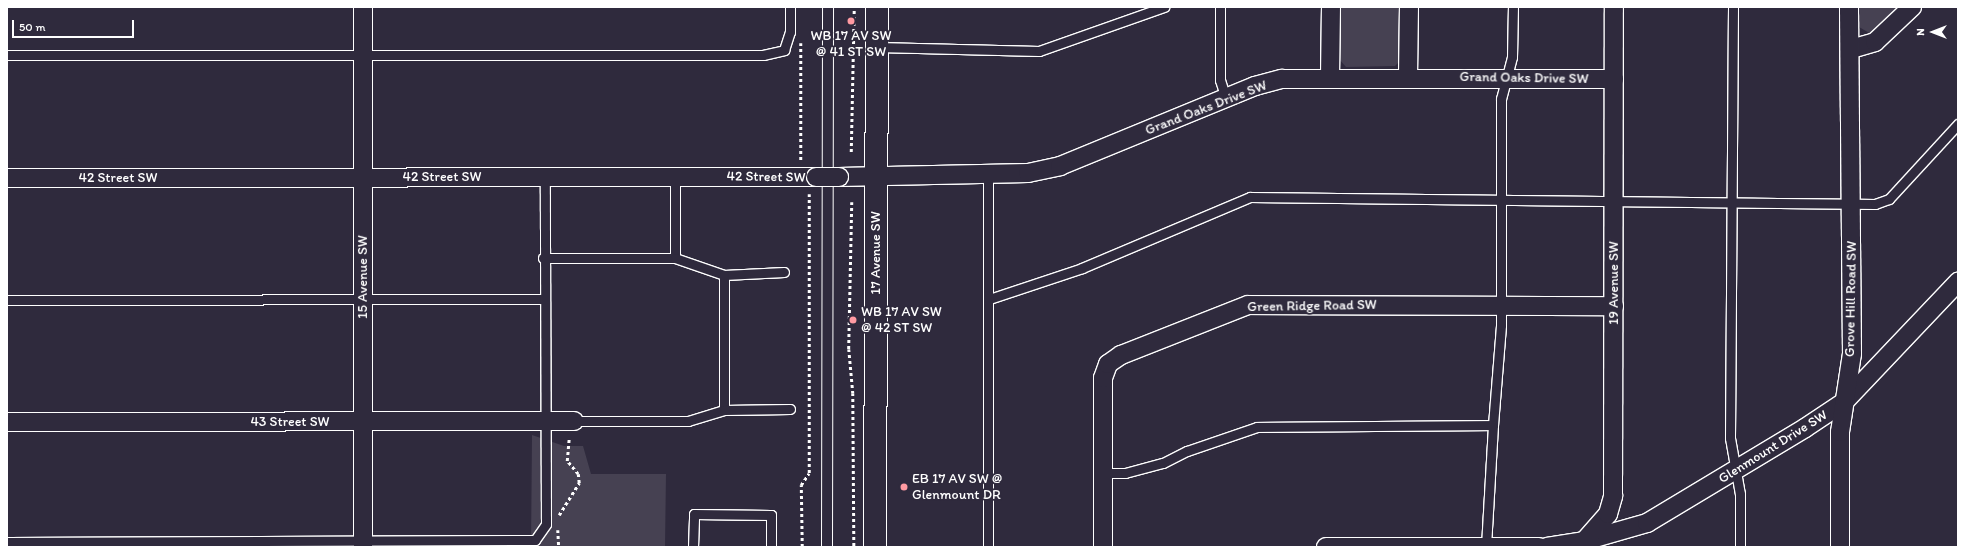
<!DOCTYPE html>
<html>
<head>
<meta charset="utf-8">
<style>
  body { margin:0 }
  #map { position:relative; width:1965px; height:554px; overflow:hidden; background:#2f2a3d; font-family:Itim,sans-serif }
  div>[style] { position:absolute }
  .green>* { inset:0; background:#464152 }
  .path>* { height:2.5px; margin-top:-1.25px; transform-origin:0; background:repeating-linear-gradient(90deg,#fff 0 3px,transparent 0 6px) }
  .roads { filter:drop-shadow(1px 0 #fff) drop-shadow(-1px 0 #fff) drop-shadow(0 1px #fff) drop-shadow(0 -1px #fff) }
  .service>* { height:9px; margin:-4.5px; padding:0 4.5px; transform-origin:4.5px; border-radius:4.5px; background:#2f2a3d }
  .minor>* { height:18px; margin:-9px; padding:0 9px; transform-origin:9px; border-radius:9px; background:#2f2a3d }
  .secondary>* { height:22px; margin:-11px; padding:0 11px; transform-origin:11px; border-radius:11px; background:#2f2a3d }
  .tram>* { height:1px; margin:-0.5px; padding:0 0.5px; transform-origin:0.5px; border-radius:0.5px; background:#fff }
  .bridges { filter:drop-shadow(1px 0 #fff) drop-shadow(-1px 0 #fff) drop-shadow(0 1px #fff) drop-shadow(0 -1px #fff) }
  .minor-bridge>* { height:18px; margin:-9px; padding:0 9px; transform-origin:9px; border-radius:9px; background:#2f2a3d }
  .dots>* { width:11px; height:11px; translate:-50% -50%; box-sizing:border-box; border:2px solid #2f2a3d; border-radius:50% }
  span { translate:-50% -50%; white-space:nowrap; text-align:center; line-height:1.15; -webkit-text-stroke:3.5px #2f2a3d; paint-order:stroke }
  .poi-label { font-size:14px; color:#fff }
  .left { translate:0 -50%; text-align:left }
  .street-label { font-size:14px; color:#fff }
  .frame { position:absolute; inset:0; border:8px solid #fff; pointer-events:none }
  .north { position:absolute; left:1913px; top:12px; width:40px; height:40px; -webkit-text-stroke:3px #2f2a3d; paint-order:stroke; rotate:270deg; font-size:11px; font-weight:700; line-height:16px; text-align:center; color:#fff }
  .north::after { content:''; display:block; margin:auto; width:14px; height:18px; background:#fff; clip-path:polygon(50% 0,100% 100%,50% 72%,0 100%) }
  .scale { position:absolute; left:12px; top:20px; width:122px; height:18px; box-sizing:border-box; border:2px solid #fff; border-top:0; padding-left:5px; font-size:12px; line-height:14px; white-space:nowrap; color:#fff; -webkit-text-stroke:3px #2f2a3d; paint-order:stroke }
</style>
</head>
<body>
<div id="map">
  <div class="green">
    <i style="clip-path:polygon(1340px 7px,1401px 7px,1400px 61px,1395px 66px,1346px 67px,1339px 59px)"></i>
    <i style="clip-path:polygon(1857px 7px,1901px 7px,1871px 34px,1859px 27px)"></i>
    <i style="clip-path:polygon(532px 435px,564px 446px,583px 446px,591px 474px,666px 474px,665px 547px,531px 547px)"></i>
  </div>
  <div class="path">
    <i style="left:801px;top:43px;width:117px;rotate:90deg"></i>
    <i style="left:851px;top:152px;width:145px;rotate:-88.8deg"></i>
    <i style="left:852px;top:202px;width:147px;rotate:91.2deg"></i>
    <i style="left:849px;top:349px;width:44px;rotate:84.8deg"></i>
    <i style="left:853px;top:393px;width:154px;rotate:89.6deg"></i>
    <i style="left:559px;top:515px;width:38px;rotate:-58deg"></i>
    <i style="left:579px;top:483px;width:9px;rotate:-96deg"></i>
    <i style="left:578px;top:474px;width:17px;rotate:-130deg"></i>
    <i style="left:567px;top:461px;width:24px;rotate:-85deg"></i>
    <i style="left:558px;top:530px;width:17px;rotate:87deg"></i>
    <i style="left:802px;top:547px;width:62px;rotate:-90.9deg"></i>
    <i style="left:801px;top:485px;width:14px;rotate:-56deg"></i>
    <i style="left:809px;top:473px;width:279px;rotate:-90deg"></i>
  </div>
  <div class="roads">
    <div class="service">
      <i style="left:1220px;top:7px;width:73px;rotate:90deg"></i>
      <i style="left:1220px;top:80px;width:19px;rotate:72deg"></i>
      <i style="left:1733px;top:7px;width:431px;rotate:90.4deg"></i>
      <i style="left:1730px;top:438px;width:57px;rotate:79.9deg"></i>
      <i style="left:1740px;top:494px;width:53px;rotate:90deg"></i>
      <i style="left:877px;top:47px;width:162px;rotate:1.4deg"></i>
      <i style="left:1039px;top:51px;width:133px;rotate:-19.4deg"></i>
      <i style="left:7px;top:55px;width:756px"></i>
      <i style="left:763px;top:55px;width:22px;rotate:-13deg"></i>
      <i style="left:784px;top:50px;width:19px;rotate:-72deg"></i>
      <i style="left:790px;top:32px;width:25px;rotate:-90deg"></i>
      <i style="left:988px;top:174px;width:373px;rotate:90deg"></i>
      <i style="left:675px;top:176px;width:82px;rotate:90deg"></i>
      <i style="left:543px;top:258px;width:132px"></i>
      <i style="left:675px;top:258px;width:52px;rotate:19.1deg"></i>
      <i style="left:724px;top:275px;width:60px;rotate:-2.9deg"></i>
      <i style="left:724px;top:275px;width:135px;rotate:90deg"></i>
      <i style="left:989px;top:299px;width:98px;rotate:-18.4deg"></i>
      <i style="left:1082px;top:268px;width:182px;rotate:-22.9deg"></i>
      <i style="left:1250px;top:197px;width:625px;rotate:0.64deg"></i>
      <i style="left:1875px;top:204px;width:15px;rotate:-20deg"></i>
      <i style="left:1889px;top:199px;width:102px;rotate:-47.4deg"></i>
      <i style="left:7px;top:300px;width:537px;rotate:-0.11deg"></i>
      <i style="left:574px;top:421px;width:114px"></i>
      <i style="left:688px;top:421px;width:38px;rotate:-17deg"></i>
      <i style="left:724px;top:410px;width:66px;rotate:-0.9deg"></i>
      <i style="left:1493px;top:425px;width:100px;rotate:-85.4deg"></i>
      <i style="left:1501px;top:325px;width:226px;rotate:-90deg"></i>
      <i style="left:1501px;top:99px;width:43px;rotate:-75.3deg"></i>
      <i style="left:1512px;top:57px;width:50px;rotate:-88.9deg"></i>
      <i style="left:1103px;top:473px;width:22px"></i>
      <i style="left:1125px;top:473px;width:39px;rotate:-15deg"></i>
      <i style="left:1163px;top:463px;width:27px;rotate:-27deg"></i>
      <i style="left:1187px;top:451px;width:74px;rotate:-18.9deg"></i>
      <i style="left:1257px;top:427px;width:236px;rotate:-0.5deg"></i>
      <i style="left:1493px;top:425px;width:120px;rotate:93.3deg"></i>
      <i style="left:7px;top:542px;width:528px;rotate:-0.22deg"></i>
      <i style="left:535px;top:540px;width:19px;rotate:-55deg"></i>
      <i style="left:546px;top:524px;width:348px;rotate:-90.2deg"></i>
      <i style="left:693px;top:547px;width:33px;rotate:-88deg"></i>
      <i style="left:694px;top:514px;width:77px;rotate:0.7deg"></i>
      <i style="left:771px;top:515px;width:32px;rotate:90deg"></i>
    </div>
    <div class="minor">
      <i style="left:1851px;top:49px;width:25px;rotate:-16deg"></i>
      <i style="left:1875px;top:42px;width:51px;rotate:-43.4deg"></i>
      <i style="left:1330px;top:77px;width:70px;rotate:-89.2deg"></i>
      <i style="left:1408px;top:77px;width:70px;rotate:-89.2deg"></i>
      <i style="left:839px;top:177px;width:189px;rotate:-1.2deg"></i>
      <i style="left:1028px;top:173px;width:33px;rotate:-12deg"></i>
      <i style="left:1060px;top:166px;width:211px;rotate:-22.3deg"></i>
      <i style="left:1255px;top:86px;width:28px;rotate:-15deg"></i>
      <i style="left:1282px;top:79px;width:332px"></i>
      <i style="left:7px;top:178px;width:809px;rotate:-0.07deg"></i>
      <i style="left:7px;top:422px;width:567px;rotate:-0.1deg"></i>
      <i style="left:363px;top:547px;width:540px;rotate:-90deg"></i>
      <i style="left:1103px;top:547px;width:169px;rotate:-90deg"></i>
      <i style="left:1103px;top:378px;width:15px;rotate:-70deg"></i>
      <i style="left:1108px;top:364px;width:16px;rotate:-35deg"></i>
      <i style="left:1121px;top:355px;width:136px;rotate:-21.5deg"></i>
      <i style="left:1248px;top:305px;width:366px;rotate:0.2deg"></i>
      <i style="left:1326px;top:547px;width:213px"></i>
      <i style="left:1547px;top:547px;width:37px;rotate:-9deg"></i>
      <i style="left:1584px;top:541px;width:66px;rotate:-15.9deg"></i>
      <i style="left:1647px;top:523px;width:184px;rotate:-31deg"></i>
      <i style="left:1805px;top:428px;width:47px;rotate:-33.7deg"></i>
      <i style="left:1844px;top:402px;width:166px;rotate:-46.5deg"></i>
      <i style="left:1579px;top:547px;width:44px;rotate:-48.7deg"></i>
      <i style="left:1608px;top:514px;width:19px;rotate:-74deg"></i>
      <i style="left:1613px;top:496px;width:489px;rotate:-89.9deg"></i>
      <i style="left:1840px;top:547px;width:115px;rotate:-90deg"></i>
      <i style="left:1840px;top:432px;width:79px;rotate:-81.3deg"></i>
      <i style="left:1852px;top:354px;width:347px;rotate:-90.5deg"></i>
    </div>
    <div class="secondary">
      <i style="left:875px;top:547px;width:540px;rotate:-89.79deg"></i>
    </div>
  </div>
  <div class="tram">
    <i style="left:821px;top:547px;width:540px;rotate:-89.89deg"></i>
    <i style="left:832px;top:547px;width:540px;rotate:-89.89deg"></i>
  </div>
  <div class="bridges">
    <div class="minor-bridge">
      <i style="left:816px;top:177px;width:23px"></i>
    </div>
  </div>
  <div class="dots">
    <i style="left:851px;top:21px;background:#ff9aa2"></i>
    <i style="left:853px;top:320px;background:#ff9aa2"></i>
    <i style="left:904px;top:487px;background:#ff9aa2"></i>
  </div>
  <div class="poi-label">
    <span style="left:851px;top:44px">WB 17 AV SW<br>@ 41 ST SW</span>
    <span class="left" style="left:861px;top:320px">WB 17 AV SW<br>@ 42 ST SW</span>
    <span class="left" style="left:912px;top:487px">EB 17 AV SW @<br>Glenmount DR</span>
  </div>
  <div class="street-label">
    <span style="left:1524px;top:78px;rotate:1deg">Grand Oaks Drive SW</span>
    <span style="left:1206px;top:108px;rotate:-21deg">Grand Oaks Drive SW</span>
    <span style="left:442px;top:177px">42 Street SW</span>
    <span style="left:766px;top:177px;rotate:1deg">42 Street SW</span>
    <span style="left:118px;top:178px">42 Street SW</span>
    <span style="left:876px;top:253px;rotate:-90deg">17 Avenue SW</span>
    <span style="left:363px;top:277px;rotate:-90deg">15 Avenue SW</span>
    <span style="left:1614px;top:283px;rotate:-90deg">19 Avenue SW</span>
    <span style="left:1851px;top:299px;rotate:-89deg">Grove Hill Road SW</span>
    <span style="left:1312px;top:306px;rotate:-1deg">Green Ridge Road SW</span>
    <span style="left:290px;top:422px">43 Street SW</span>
    <span style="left:1773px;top:447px;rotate:-32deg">Glenmount Drive SW</span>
  </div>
  <div class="frame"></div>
  <div class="north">N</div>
  <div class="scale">50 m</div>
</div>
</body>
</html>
